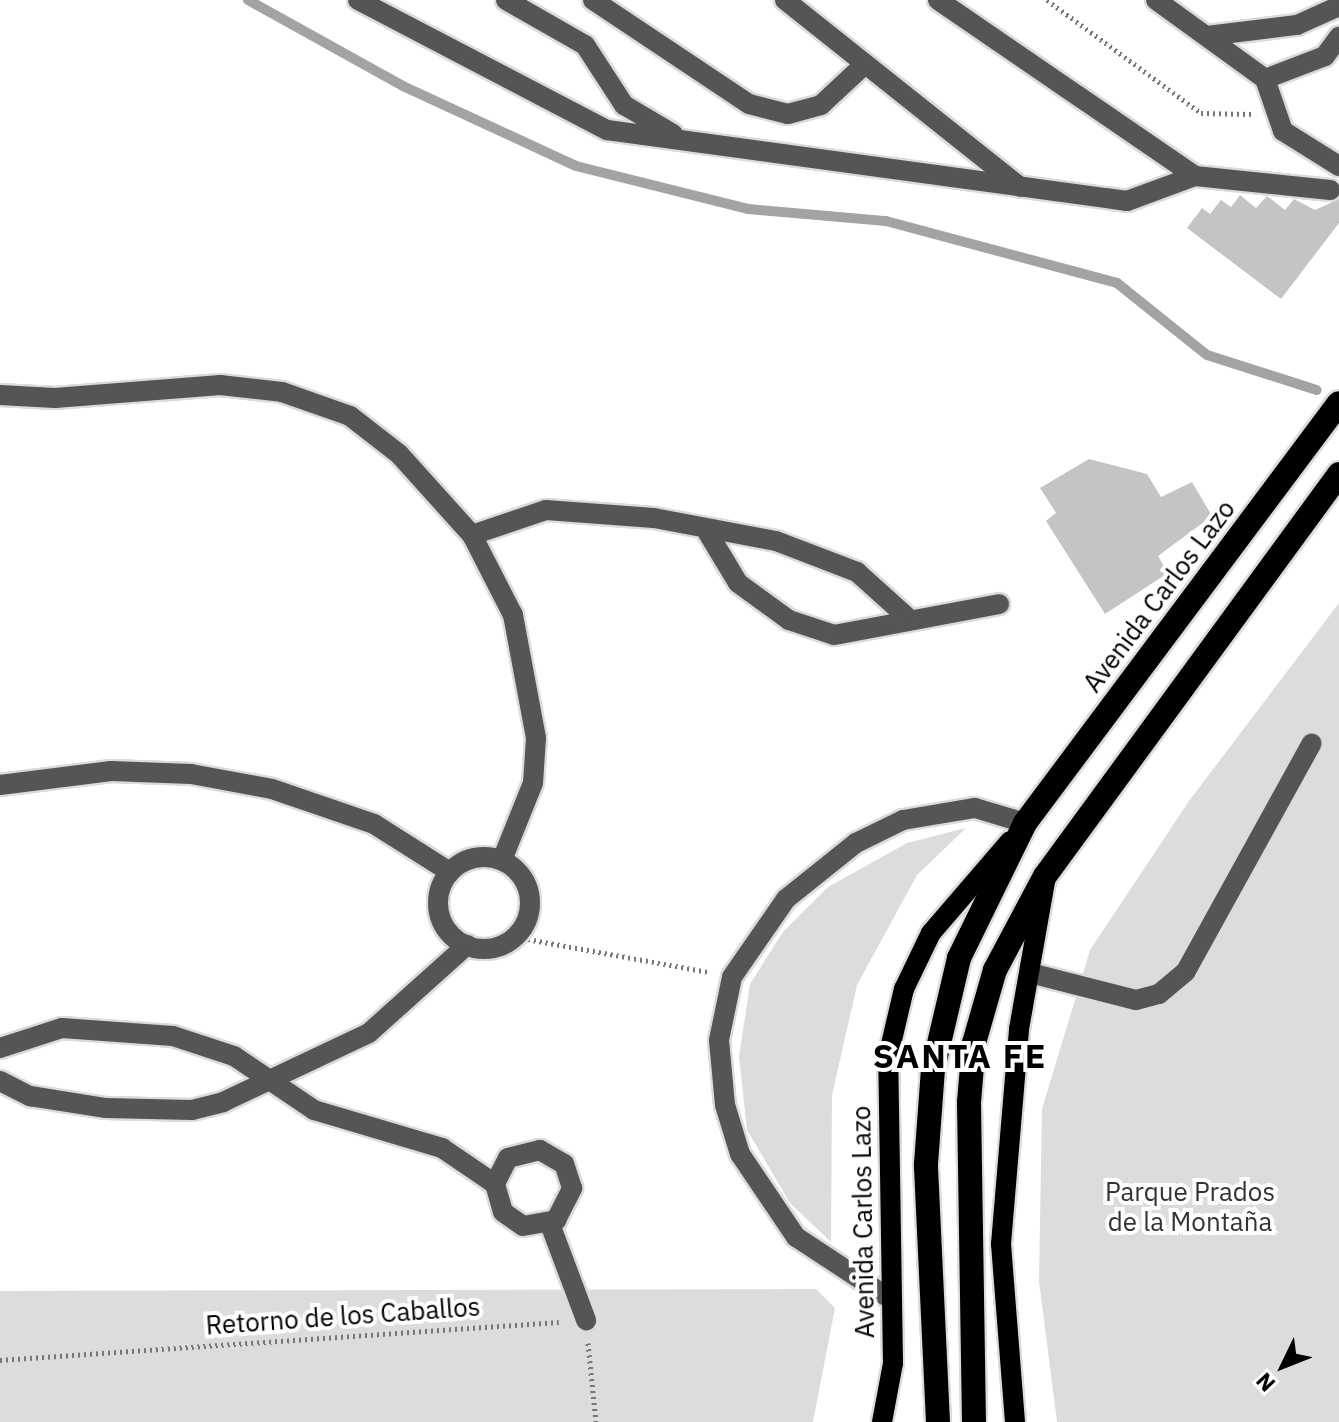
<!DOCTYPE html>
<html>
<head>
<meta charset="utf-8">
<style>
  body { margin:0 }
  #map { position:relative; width:1339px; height:1422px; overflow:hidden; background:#fff; font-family:"IBM Plex Sans",sans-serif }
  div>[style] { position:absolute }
  .green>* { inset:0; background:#dcdcdc }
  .stream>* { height:10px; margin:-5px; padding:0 5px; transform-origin:5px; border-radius:5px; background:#a3a3a3 }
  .building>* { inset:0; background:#c4c4c4 }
  .path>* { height:5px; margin-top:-2.5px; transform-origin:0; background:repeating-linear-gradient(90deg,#777 0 2px,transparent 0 6px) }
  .roads { filter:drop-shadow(2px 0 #dbdbdb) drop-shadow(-2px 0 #dbdbdb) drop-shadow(0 2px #dbdbdb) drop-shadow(0 -2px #dbdbdb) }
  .minor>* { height:20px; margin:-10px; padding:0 10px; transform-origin:10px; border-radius:10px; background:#555 }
  .minor>.ring { margin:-10px; padding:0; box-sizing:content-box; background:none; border:20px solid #555; border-radius:50% }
  .major>* { height:20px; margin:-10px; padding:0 10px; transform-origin:10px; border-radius:10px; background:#000 }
  .highway>* { height:24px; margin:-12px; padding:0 12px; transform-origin:12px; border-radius:12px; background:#000 }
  span { translate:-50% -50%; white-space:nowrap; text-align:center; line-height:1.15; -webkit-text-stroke:8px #fff; paint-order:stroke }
  .street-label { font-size:26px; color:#000 }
  .park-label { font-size:26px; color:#333 }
  .district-label { font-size:34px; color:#000; font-weight:700; letter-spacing:2px }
  .north { position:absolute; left:1243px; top:1326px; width:80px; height:80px; -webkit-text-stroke:6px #fff; paint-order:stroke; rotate:227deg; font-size:22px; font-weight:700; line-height:32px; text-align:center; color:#000 }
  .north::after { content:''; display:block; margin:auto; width:28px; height:36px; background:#000; clip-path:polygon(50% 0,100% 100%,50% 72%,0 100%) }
</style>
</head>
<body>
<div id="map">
  <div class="green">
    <i style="clip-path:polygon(1339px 603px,1339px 1422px,1057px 1422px,1039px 1281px,1042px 1109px,1090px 950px,1189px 801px)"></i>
    <i style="clip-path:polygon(966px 828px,917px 875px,857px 985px,832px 1095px,831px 1242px,790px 1203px,747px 1130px,739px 1057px,750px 984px,783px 932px,828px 887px,907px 843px)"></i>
    <i style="clip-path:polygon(816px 1289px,835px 1308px,813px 1422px,0 1422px,0 1291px)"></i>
  </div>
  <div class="stream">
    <i style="left:248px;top:0;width:179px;rotate:29deg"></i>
    <i style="left:405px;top:87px;width:188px;rotate:24.8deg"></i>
    <i style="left:576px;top:166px;width:177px;rotate:14deg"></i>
    <i style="left:748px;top:209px;width:139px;rotate:5deg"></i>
    <i style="left:886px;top:221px;width:239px;rotate:15deg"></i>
    <i style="left:1117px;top:283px;width:115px;rotate:38.7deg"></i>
    <i style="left:1207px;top:355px;width:115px;rotate:17.7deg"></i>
  </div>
  <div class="building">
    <i style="clip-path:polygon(1240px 195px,1256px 208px,1267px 196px,1285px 210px,1294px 199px,1315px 210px,1339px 199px,1339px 223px,1281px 299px,1187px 228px,1202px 208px,1210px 214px,1221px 200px,1231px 207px)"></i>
    <i style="clip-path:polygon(1089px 459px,1147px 474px,1161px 497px,1192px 482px,1212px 516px,1158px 556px,1168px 573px,1105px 614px,1046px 521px,1056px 513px,1040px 488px)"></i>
  </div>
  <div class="path">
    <i style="left:1047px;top:0;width:191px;rotate:36.3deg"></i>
    <i style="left:1201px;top:113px;width:50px;rotate:1.1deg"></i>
    <i style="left:516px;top:937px;width:195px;rotate:10.3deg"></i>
    <i style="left:588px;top:1343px;width:79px;rotate:84.2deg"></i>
    <i style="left:0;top:1360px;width:560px;rotate:-3.89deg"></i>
  </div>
  <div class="roads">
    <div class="minor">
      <i style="left:358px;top:0;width:281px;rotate:27.6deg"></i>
      <i style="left:607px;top:130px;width:525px;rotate:7.77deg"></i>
      <i style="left:1127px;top:201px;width:72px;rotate:-20.2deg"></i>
      <i style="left:506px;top:0;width:91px;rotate:29.7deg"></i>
      <i style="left:585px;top:45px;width:72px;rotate:57deg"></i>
      <i style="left:624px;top:105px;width:57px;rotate:30.6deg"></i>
      <i style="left:593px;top:0;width:187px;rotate:33.7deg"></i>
      <i style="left:749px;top:104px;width:40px;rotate:14.4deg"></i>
      <i style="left:788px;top:114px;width:34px;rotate:-15deg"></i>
      <i style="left:821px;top:105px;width:60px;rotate:-43deg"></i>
      <i style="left:785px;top:0;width:300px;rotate:38.5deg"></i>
      <i style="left:938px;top:0;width:311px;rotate:34.4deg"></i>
      <i style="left:1195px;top:176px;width:136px;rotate:5.9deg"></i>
      <i style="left:1156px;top:0;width:135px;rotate:35.9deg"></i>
      <i style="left:1265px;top:79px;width:55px;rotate:70.9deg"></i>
      <i style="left:1283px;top:131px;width:66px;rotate:32deg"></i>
      <i style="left:1207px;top:36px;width:91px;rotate:-7deg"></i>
      <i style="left:1297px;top:25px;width:46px;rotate:-24.3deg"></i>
      <i style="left:1265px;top:79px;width:64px;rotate:-21deg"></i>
      <i style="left:1325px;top:56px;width:24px;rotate:-54deg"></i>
      <i style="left:0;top:395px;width:55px;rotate:3.1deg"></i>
      <i style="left:55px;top:398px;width:166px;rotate:-4.5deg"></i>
      <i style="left:220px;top:385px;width:62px;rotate:6.4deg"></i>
      <i style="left:282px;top:392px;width:72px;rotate:19.4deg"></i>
      <i style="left:350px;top:416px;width:62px;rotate:37.8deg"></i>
      <i style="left:399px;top:454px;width:109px;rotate:48deg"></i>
      <i style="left:472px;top:535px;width:90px;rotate:62.9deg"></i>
      <i style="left:513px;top:615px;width:125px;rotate:79.4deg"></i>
      <i style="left:536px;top:738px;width:45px;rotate:93.8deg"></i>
      <i style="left:533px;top:783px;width:83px;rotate:111.9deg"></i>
      <i style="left:708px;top:533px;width:58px;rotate:59deg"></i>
      <i style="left:738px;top:583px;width:63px;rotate:36deg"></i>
      <i style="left:789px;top:620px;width:47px;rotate:18.4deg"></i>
      <i style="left:834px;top:635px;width:168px;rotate:-10.6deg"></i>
      <i style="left:472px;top:535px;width:78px;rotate:-18.7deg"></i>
      <i style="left:546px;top:510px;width:108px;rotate:4.2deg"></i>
      <i style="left:654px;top:518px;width:124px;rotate:10.7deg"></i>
      <i style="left:776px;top:541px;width:87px;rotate:20.9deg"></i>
      <i style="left:857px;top:572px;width:69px;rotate:42deg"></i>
      <i style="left:0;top:785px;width:112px;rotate:-7.2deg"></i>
      <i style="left:111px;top:771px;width:80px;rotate:2.1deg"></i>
      <i style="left:191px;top:774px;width:82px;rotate:10.5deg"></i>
      <i style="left:272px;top:789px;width:108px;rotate:18.9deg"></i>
      <i style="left:374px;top:824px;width:90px;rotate:32.3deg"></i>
      <i class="ring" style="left:438px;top:857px;width:72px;height:72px"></i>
      <i style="left:1034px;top:974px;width:105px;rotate:14.3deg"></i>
      <i style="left:1136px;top:1000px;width:24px;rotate:-15deg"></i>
      <i style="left:1159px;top:994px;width:35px;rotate:-40deg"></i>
      <i style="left:1186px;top:971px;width:260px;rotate:-61.1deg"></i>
      <i style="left:0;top:1048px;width:65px;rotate:-17.9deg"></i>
      <i style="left:62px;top:1028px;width:111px;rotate:4.1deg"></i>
      <i style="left:173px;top:1036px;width:64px;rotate:18.2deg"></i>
      <i style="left:234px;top:1056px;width:97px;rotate:34deg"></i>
      <i style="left:314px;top:1110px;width:134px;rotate:16.5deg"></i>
      <i style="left:442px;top:1148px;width:64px;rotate:34.2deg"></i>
      <i style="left:495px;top:1184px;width:29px;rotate:74deg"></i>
      <i style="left:503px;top:1212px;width:24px;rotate:35deg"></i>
      <i style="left:523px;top:1226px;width:34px;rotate:-10deg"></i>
      <i style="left:556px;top:1220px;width:36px;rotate:-63deg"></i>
      <i style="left:572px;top:1188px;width:25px;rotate:-108deg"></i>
      <i style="left:564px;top:1164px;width:28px;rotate:-150deg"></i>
      <i style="left:540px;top:1150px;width:33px;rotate:166deg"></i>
      <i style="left:508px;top:1158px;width:29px;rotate:117deg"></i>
      <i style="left:0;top:1081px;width:34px;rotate:27deg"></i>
      <i style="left:30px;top:1096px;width:77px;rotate:9deg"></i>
      <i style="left:106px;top:1108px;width:86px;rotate:1.3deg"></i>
      <i style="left:192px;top:1110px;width:32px;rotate:-14deg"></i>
      <i style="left:223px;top:1102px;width:161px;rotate:-25.3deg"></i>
      <i style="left:369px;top:1033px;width:132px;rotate:-41.9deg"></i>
      <i style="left:550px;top:1224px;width:103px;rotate:69.4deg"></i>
      <i style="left:892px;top:1300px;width:115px;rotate:-146.7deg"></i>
      <i style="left:796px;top:1237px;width:100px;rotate:-124deg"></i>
      <i style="left:740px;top:1154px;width:51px;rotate:-107deg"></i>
      <i style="left:725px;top:1105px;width:65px;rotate:-95.3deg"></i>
      <i style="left:719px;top:1040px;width:64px;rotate:-78.3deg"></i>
      <i style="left:732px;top:977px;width:95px;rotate:-55.3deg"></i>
      <i style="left:786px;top:899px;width:90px;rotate:-38.7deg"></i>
      <i style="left:856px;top:843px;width:52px;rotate:-26.1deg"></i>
      <i style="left:903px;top:820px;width:73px;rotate:-9.5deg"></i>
      <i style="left:975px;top:808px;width:52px;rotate:16.7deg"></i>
    </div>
    <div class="major">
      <i style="left:882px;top:1422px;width:60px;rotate:-79.4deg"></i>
      <i style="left:893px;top:1363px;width:306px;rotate:-90.9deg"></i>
      <i style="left:888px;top:1057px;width:70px;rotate:-76.8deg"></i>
      <i style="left:904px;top:989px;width:62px;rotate:-64.3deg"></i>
      <i style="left:931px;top:933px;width:121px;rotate:-49.3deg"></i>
      <i style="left:1015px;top:1422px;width:179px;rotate:-94.5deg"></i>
      <i style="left:1001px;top:1244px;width:216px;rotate:-85.2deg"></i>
      <i style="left:1019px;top:1029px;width:149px;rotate:-80deg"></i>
    </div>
    <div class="highway">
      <i style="left:938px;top:1422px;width:258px;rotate:-92.7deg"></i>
      <i style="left:926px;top:1164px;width:95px;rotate:-85.8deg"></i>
      <i style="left:933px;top:1069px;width:114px;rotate:-76.8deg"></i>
      <i style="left:959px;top:958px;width:150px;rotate:-63.9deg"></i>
      <i style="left:1025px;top:823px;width:524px;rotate:-53.22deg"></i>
      <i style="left:974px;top:1422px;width:320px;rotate:-90.9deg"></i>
      <i style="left:969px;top:1102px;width:59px;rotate:-85.2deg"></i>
      <i style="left:974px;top:1043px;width:76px;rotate:-74deg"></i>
      <i style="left:995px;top:970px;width:106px;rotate:-62deg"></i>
      <i style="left:1045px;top:876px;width:498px;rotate:-53.8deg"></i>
    </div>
  </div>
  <div class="street-label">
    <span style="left:1159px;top:596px;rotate:-53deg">Avenida Carlos Lazo</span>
    <span style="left:863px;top:1222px;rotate:-91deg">Avenida Carlos Lazo</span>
    <span style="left:343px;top:1316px;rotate:-4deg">Retorno de los Caballos</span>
  </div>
  <div class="park-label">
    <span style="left:1190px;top:1207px">Parque Prados<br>de la Montaña</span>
  </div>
  <div class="district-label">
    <span style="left:960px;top:1056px">SANTA FE</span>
  </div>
  <div class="north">N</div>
</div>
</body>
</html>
